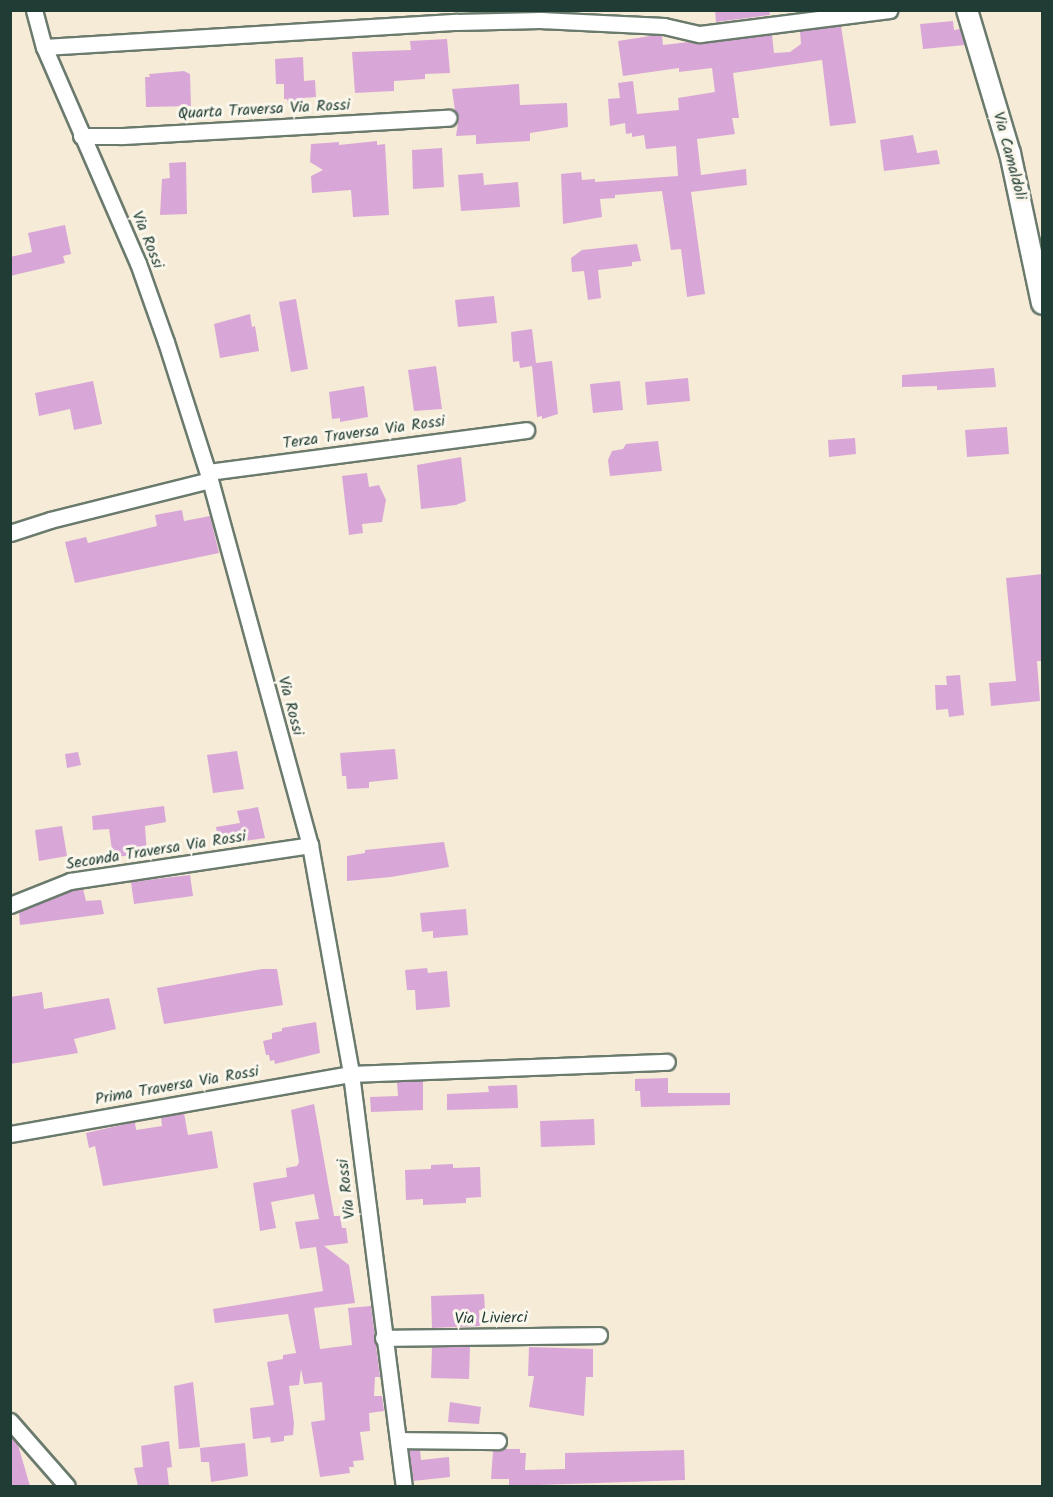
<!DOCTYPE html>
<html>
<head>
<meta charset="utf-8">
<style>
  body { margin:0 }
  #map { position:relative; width:1053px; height:1497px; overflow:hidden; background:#f6ebd6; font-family:Kalam,sans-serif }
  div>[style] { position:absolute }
  .building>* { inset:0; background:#d8a7d7 }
  .roads { filter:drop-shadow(2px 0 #6a7a6d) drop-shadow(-2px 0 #6a7a6d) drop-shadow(0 2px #6a7a6d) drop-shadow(0 -2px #6a7a6d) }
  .minor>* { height:15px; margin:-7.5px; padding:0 7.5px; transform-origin:7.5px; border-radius:7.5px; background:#fff }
  .tertiary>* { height:20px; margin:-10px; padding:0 10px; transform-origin:10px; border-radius:10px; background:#fff }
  span { translate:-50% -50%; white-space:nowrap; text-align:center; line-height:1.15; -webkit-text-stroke:6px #fbf7ec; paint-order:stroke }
  .street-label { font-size:16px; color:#1f3d34 }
  .frame { position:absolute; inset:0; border:12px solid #1f3d34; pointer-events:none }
</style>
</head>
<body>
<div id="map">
  <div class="building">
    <i style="clip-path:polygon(715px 10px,769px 10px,770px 15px,716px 22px)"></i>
    <i style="clip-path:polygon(953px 21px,954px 30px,960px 29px,965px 45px,923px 49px,920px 24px)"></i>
    <i style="clip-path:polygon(841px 26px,856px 123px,830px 126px,822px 60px,733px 73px,739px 118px,732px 118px,735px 134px,697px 139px,701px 175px,746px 169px,747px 185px,691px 192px,705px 294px,687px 297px,681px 249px,671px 250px,662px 191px,615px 195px,615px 198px,600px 199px,602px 217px,563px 224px,561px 174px,581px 172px,582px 180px,595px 179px,595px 182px,678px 176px,676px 146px,646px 149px,644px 135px,632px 137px,632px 133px,626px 134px,625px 123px,610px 126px,608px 99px,620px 98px,618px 83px,633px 81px,637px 114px,679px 110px,678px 98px,715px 92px,712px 68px,679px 72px,679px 68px,623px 76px,618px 41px,657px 35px,662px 36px,663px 45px,689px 42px,701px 44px,772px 35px,774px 53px,790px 52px,801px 44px,800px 31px)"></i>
    <i style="clip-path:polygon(447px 39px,450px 73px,425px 74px,425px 79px,394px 81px,394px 91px,355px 93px,352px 52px,411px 50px,410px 41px)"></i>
    <i style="clip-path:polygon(303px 57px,304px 81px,315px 80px,316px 97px,303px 98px,303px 103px,288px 104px,287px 99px,284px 99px,284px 84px,276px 84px,275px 59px)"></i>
    <i style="clip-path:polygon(184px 71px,190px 74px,191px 106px,146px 107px,145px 77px,150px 77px,149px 74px)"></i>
    <i style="clip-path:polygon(519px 84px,520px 105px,567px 103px,568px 127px,530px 133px,530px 141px,476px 144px,476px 135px,456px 136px,459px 117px,455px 111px,452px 89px)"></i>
    <i style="clip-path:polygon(913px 135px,917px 153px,937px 150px,940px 164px,884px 171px,880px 140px)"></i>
    <i style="clip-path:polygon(377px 141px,377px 145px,385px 144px,389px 215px,353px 217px,351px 190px,312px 193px,311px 176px,323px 170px,310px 162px,311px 144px,339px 142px,339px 145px)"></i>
    <i style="clip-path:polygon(442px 148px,444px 187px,413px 189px,412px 150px)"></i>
    <i style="clip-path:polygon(186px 162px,187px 214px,160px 215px,162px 179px,170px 178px,169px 163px)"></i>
    <i style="clip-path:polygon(483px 173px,484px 185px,518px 182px,520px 207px,461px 211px,458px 175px)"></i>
    <i style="clip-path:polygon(65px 225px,71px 254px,63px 256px,65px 263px,10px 276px,10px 257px,32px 252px,28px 233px)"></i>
    <i style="clip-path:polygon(637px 244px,641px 261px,632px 262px,632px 266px,598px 270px,601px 298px,588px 300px,584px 271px,572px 272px,571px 258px,582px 250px)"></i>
    <i style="clip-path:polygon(494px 296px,497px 323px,458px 327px,455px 300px)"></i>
    <i style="clip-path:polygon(296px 299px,308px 369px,291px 372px,279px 302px)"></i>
    <i style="clip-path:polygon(250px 314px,252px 327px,255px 326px,259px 351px,220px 358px,214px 324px)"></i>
    <i style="clip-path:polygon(532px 329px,536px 363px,552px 361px,558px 414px,542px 419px,542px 416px,537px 417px,532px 366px,520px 368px,519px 361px,513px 362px,511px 332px)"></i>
    <i style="clip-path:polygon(436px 366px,442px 409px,414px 411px,408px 370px)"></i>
    <i style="clip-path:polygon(994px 368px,996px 387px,937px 390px,937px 386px,902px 387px,902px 375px)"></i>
    <i style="clip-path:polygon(688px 378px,690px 401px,647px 405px,645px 382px)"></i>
    <i style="clip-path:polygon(93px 381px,102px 424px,74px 430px,70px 409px,39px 416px,35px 393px)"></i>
    <i style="clip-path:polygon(620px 381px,623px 410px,593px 413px,590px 384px)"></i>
    <i style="clip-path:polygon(364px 386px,368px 417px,340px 422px,340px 418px,332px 419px,329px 392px)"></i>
    <i style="clip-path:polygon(1007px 427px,1009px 454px,967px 457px,965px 430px)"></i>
    <i style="clip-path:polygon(855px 438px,856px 454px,829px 457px,828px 440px)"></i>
    <i style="clip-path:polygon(658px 441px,662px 471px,610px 476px,608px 460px,612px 451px,623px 449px,626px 444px)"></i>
    <i style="clip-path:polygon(461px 457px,466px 501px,456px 505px,421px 509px,417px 465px)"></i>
    <i style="clip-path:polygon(367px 473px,369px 487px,379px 485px,386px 500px,382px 522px,362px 524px,363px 533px,349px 535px,342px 476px)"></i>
    <i style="clip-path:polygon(182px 510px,184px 521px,210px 516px,219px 553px,75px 583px,65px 542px,86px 537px,88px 543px,157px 526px,155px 515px)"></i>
    <i style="clip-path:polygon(1042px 574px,1042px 661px,1037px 661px,1040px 701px,991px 706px,989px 683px,1016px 681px,1006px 578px)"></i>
    <i style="clip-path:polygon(960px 675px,964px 715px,949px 717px,948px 709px,936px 710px,935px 685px,947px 685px,946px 676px)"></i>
    <i style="clip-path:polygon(395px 749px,398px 779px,369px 782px,369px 788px,347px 789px,346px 776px,342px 776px,340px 753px)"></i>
    <i style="clip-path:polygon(237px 751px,244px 789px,213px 793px,207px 755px)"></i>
    <i style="clip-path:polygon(78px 752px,81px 765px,67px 768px,65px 754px)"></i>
    <i style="clip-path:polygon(164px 806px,166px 822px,145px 826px,147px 854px,113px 857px,109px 829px,93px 830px,92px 816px)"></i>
    <i style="clip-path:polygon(258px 807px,265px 838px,219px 845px,216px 827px,240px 823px,237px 811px)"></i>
    <i style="clip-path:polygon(62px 826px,67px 856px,39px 861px,35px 830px)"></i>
    <i style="clip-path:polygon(444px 842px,449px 867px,391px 877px,347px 881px,347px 856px,365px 853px,365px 850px)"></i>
    <i style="clip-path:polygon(190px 875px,193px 896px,134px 904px,131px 882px)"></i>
    <i style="clip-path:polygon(83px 889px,86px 901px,101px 900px,104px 914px,20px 925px,19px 912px,73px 890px)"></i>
    <i style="clip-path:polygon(466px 909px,468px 935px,433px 938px,433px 931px,422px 932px,420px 913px)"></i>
    <i style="clip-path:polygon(427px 968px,428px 973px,447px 971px,450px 1007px,416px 1010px,415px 990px,407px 990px,405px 970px)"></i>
    <i style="clip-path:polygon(262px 969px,277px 969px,283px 1005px,164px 1024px,157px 988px)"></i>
    <i style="clip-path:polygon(42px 992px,44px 1009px,109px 998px,116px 1029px,74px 1039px,78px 1053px,10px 1064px,10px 997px)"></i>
    <i style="clip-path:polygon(316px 1022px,320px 1053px,275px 1064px,274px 1060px,270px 1061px,269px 1055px,266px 1055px,263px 1041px,272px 1039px,272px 1033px,282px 1031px,282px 1028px)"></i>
    <i style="clip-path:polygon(668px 1078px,668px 1093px,730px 1093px,730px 1105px,641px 1107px,640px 1091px,635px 1091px,635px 1079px)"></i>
    <i style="clip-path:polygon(423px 1081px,423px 1110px,371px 1112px,370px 1097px,398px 1096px,397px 1082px)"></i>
    <i style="clip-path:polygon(517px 1085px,518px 1108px,447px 1110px,447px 1094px,489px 1092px,488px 1086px)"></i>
    <i style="clip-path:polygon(314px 1104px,334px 1216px,340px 1216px,342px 1228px,346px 1228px,348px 1243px,324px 1246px,349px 1265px,355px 1303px,314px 1308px,320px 1349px,352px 1345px,348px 1308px,371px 1306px,380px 1377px,375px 1377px,374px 1396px,382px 1396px,384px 1411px,369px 1413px,370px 1431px,360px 1432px,364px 1460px,353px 1461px,354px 1467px,349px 1467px,350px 1473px,320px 1477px,311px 1422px,325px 1420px,322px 1382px,304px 1384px,301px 1369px,299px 1385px,289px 1386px,294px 1423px,293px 1435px,284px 1436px,284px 1441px,271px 1443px,270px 1437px,253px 1439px,250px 1408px,274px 1405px,267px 1362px,283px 1359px,283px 1355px,296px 1353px,288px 1314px,215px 1323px,213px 1309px,323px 1291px,316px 1247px,300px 1249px,295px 1222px,319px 1219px,314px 1194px,271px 1202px,276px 1228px,260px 1231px,253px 1183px,287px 1177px,286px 1168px,297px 1166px,299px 1162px,291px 1110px)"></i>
    <i style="clip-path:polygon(184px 1113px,188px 1135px,212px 1131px,218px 1168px,103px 1186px,95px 1146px,89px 1148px,86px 1133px,135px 1122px,136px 1130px,162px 1126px,161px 1117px)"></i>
    <i style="clip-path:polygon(594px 1119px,595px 1145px,541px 1147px,540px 1121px)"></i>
    <i style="clip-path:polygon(453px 1164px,453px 1168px,480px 1167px,481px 1197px,466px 1198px,466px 1203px,423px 1205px,423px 1199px,406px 1200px,405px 1170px,431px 1169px,431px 1165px)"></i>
    <i style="clip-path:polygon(484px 1294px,485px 1310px,479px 1310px,480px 1326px,432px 1328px,431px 1296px)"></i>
    <i style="clip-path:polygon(432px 1347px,470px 1347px,469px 1379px,431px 1378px)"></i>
    <i style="clip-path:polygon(529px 1347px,593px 1349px,593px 1377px,586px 1377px,584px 1416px,529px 1407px,534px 1376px,528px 1376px)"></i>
    <i style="clip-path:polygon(193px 1382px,200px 1447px,179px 1449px,174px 1386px)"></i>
    <i style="clip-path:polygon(450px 1402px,481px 1407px,479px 1424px,448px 1422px)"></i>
    <i style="clip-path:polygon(10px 1436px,18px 1445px,30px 1486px,10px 1486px)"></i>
    <i style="clip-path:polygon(169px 1441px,172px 1467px,167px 1468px,169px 1486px,138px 1486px,134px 1468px,143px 1467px,141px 1446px)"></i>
    <i style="clip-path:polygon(245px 1443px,248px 1476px,211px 1482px,209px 1462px,201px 1462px,200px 1448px)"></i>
    <i style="clip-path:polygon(504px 1449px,520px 1449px,520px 1453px,526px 1453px,525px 1470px,565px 1469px,565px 1453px,684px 1450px,685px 1480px,509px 1486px,509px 1479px,491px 1479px,493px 1451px)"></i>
    <i style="clip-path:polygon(409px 1450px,420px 1450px,421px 1460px,449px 1457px,450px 1477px,413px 1481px)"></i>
  </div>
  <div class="roads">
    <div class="minor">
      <i style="left:34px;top:10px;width:38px;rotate:75deg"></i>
      <i style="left:44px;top:47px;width:236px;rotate:66.5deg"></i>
      <i style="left:138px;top:263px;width:84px;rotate:70.5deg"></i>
      <i style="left:166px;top:342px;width:145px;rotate:72.3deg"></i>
      <i style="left:210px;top:480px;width:378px;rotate:74.7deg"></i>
      <i style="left:310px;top:845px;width:233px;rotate:79.8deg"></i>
      <i style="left:351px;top:1074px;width:415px;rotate:82.7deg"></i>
      <i style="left:44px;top:47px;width:414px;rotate:-3.5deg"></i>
      <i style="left:457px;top:22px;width:83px;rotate:-1.4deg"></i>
      <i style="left:540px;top:20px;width:124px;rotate:2.8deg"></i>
      <i style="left:664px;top:26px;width:37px;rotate:13deg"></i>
      <i style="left:700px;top:34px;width:191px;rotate:-7.2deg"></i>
      <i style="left:81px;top:136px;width:41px"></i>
      <i style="left:122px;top:136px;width:327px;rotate:-3.2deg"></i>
      <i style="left:208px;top:472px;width:321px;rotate:-7.5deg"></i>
      <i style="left:10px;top:533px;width:42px;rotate:-18deg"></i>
      <i style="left:50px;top:520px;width:165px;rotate:-14deg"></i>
      <i style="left:10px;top:905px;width:65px;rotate:-21.8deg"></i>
      <i style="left:70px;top:881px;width:243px;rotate:-8.5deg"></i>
      <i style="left:10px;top:1134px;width:346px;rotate:-10deg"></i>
      <i style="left:351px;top:1074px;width:316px;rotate:-2.2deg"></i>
      <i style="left:383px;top:1338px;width:216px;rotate:-0.8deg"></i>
      <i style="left:10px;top:1421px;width:86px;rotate:48.8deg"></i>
      <i style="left:398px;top:1440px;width:100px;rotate:0.6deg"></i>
    </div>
    <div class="tertiary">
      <i style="left:967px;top:10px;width:149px;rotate:73.3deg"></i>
      <i style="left:1010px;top:153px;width:154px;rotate:78deg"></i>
    </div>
  </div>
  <div class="street-label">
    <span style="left:264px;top:110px;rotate:-3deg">Quarta Traversa Via Rossi</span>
    <span style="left:1009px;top:156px;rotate:75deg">Via Camaldoli</span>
    <span style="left:147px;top:240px;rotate:68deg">Via Rossi</span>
    <span style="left:364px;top:433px;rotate:-8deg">Terza Traversa Via Rossi</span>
    <span style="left:290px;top:706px;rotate:75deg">Via Rossi</span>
    <span style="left:156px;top:851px;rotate:-9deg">Seconda Traversa Via Rossi</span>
    <span style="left:177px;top:1086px;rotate:-10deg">Prima Traversa Via Rossi</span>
    <span style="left:347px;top:1189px;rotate:-97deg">Via Rossi</span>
    <span style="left:491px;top:1319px;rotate:-1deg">Via Livierci</span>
  </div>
  <div class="frame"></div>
</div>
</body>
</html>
